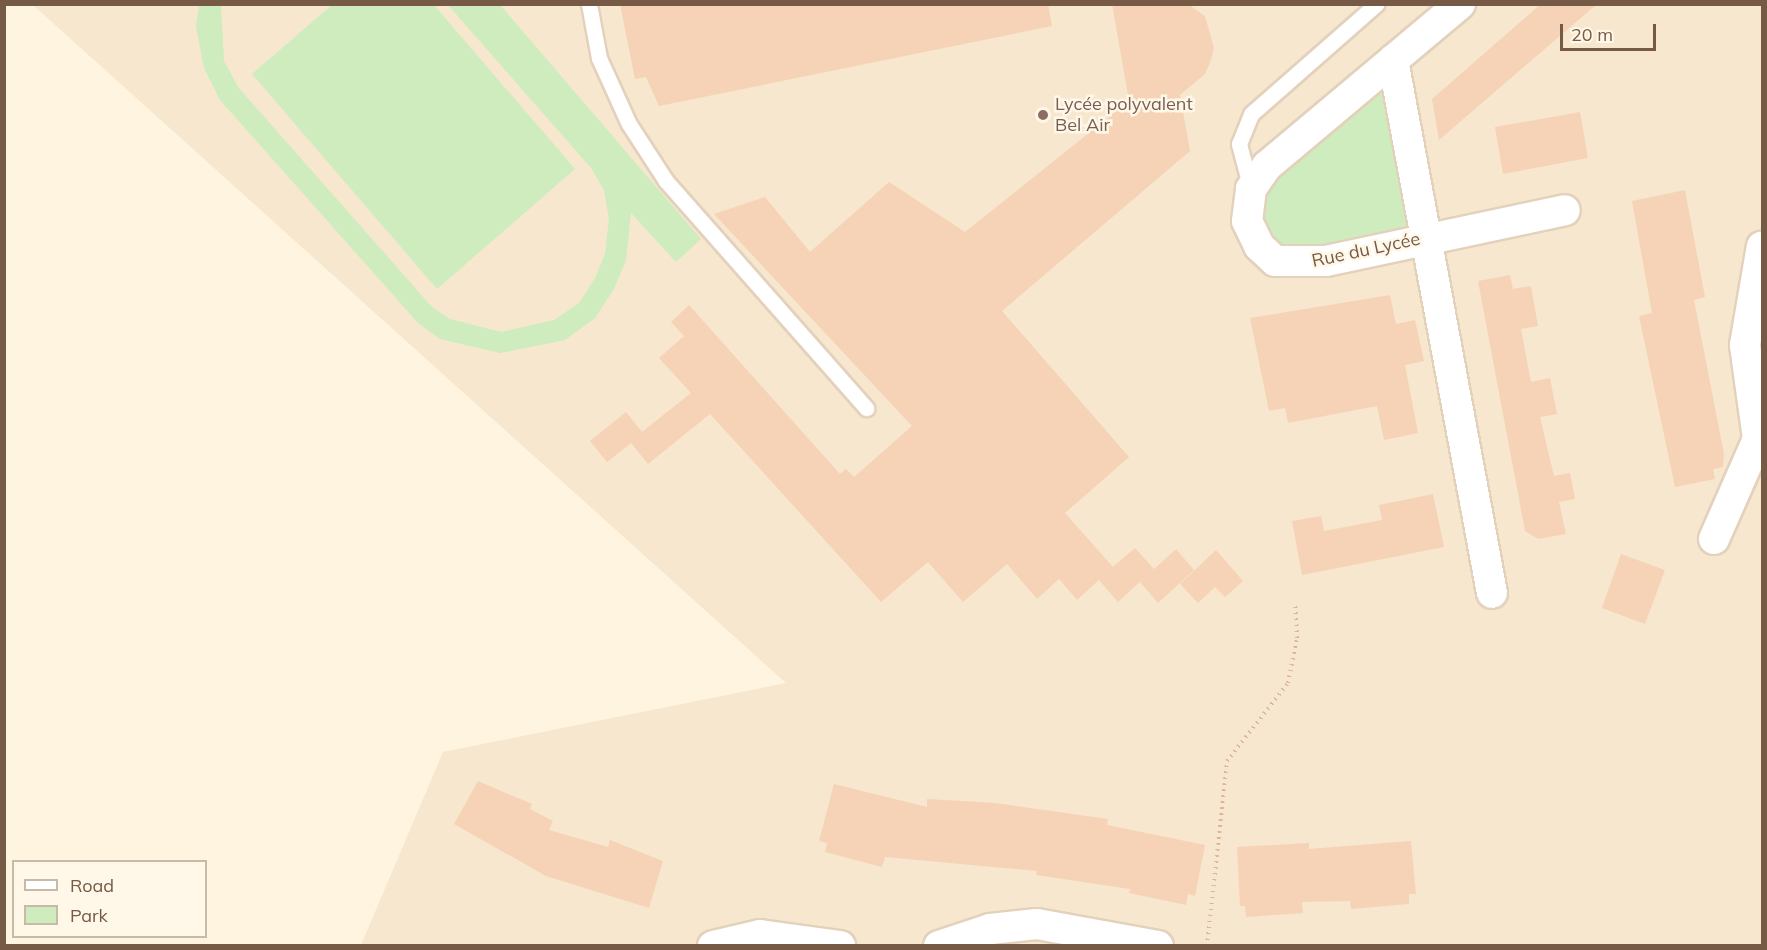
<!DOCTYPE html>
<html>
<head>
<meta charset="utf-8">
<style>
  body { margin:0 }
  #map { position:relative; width:1767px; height:950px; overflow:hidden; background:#fef4e0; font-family:Mulish,sans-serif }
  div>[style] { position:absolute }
  .residential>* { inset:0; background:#f6e7ce }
  .green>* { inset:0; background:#ceecbe }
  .building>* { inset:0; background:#f6d3b6 }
  .path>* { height:4px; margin-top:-2px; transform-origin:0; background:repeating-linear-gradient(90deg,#dab799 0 1.5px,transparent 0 6px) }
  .roads { filter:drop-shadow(2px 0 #e3d1bc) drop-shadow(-2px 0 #e3d1bc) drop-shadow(0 2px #e3d1bc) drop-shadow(0 -2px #e3d1bc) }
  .lane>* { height:15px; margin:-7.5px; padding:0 7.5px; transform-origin:7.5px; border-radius:7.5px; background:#fff }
  .street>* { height:30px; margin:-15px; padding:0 15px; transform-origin:15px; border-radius:15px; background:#fff }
  .dots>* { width:16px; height:16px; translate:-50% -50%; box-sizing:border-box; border:3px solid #fff8e8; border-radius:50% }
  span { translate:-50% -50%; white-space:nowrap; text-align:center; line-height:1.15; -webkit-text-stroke:5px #fff8e8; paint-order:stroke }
  .education-label { font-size:18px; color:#785e54 }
  .left { translate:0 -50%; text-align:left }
  .street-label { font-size:18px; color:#775a46 }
  .frame { position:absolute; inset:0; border:6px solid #775a46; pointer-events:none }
  .legend { position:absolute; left:12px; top:860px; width:195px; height:78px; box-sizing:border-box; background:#fff8e8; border:2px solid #c9b9a7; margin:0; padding:8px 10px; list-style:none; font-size:18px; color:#775a46 }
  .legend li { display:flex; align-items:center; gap:12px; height:30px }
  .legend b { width:30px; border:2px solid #c9b9a7 }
  .scale { position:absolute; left:1560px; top:24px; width:96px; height:27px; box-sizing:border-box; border:3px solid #775a46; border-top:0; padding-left:8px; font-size:18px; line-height:21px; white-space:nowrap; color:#775a46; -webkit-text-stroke:4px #fff8e8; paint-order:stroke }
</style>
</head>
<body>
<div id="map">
  <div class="residential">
    <i style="clip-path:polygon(33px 5px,1762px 5px,1762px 945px,361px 945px,443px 752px,786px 683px)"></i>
  </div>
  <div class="green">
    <i style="clip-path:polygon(199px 5px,221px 5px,224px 61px,238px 87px,432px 307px,450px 319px,501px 332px,554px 320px,579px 303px,595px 278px,605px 254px,609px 219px,604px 190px,591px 168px,448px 5px,500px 5px,701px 239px,676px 262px,631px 213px,626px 260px,614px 289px,595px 318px,565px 340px,500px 353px,440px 339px,418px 323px,220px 100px,204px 68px,196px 27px)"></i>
    <i style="clip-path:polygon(332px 5px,434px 5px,575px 169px,437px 289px,252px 74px)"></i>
    <i style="clip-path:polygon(1393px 60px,1422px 238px,1275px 261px,1251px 189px)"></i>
  </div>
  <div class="building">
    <i style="clip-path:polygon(620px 4px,1048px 4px,1052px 26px,659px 106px,646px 77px,635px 79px)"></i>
    <i style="clip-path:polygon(1112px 4px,1188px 4px,1205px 16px,1214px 48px,1211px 60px,1205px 74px,1180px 95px,1190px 151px,1002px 311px,1129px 457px,1065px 513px,1113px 567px,1135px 548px,1154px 569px,1118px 602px,1099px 580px,1077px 600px,1059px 579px,1037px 599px,1007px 564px,963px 602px,928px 562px,881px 602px,710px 414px,648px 464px,631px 443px,607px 462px,590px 441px,626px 412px,642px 432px,691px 393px,659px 358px,684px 336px,671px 322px,689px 305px,840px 474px,846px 469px,854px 477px,912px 426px,714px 214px,765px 197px,810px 252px,889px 182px,965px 232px,1129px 101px)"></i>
    <i style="clip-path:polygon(1541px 4px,1597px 4px,1439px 140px,1432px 99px)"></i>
    <i style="clip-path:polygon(1580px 112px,1588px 158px,1503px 174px,1495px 127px)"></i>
    <i style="clip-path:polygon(1685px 190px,1705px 297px,1694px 300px,1724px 454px,1723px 467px,1713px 469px,1715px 479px,1675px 487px,1639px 316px,1652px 313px,1632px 201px)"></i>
    <i style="clip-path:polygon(1510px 275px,1513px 289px,1531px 286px,1538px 326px,1521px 329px,1531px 382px,1550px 378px,1557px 414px,1540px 417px,1554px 476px,1570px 473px,1575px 499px,1559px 502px,1566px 534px,1538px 539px,1525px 531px,1478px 281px)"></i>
    <i style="clip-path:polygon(1390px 295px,1396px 324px,1415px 320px,1424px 361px,1405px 365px,1418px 433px,1384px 440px,1377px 406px,1288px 423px,1285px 408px,1269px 411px,1250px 318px)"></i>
    <i style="clip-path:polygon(1433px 494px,1444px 547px,1302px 575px,1292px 521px,1321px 516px,1324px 531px,1382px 520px,1379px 505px)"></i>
    <i style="clip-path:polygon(1176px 549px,1194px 570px,1158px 603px,1140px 582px)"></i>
    <i style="clip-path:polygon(1216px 550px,1243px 581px,1225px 597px,1215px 587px,1198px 603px,1180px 584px)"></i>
    <i style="clip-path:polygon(1621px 554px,1665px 570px,1645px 624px,1602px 608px)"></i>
    <i style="clip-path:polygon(478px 781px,532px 804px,530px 809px,553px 821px,549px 830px,608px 847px,610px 840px,663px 861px,649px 908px,546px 876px,454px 824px)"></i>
    <i style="clip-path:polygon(834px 784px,927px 807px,927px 799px,995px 803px,1108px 819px,1107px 825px,1205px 845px,1195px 896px,1188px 894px,1186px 905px,1129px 893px,1130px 889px,1036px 875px,1037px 871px,885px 857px,882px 867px,825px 852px,827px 843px,819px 841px)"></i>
    <i style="clip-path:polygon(1411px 841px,1416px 894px,1409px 894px,1409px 904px,1351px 909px,1350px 901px,1302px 902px,1303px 913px,1246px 917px,1245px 906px,1240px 906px,1237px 847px,1309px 843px,1309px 849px)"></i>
  </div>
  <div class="path">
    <i style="left:1207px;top:946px;width:186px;rotate:-83.8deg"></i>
    <i style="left:1227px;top:761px;width:99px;rotate:-52deg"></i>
    <i style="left:1288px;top:683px;width:46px;rotate:-78.7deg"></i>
    <i style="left:1297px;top:638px;width:34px;rotate:-93deg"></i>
  </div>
  <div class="roads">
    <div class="lane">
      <i style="left:589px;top:4px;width:55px;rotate:79.5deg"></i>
      <i style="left:599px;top:58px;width:72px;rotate:65.6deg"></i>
      <i style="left:629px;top:124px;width:68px;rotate:57deg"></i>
      <i style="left:666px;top:181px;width:303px;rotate:48.6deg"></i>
      <i style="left:1251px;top:189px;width:47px;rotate:-104.9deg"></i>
      <i style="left:1239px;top:144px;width:32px;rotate:-68deg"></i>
      <i style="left:1251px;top:114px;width:167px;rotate:-41.3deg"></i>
    </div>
    <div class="street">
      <i style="left:1460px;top:4px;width:252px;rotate:140deg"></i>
      <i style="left:1267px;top:166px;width:28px;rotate:125deg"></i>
      <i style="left:1251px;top:189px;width:32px;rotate:97deg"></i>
      <i style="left:1247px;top:221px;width:28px;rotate:64deg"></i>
      <i style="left:1259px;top:246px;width:22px;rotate:43deg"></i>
      <i style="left:1275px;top:261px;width:51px"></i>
      <i style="left:1326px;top:261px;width:244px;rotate:-12deg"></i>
      <i style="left:1393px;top:60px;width:542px;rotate:79.48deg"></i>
      <i style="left:1714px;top:539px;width:109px;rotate:-66.3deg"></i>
      <i style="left:1758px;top:439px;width:95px;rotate:-97.9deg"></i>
      <i style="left:1745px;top:345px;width:100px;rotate:-80.3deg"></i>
      <i style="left:713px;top:946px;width:48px;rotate:-13.2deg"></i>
      <i style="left:760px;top:935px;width:81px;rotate:7.8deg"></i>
      <i style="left:939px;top:946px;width:54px;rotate:-18.4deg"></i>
      <i style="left:990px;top:929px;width:47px;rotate:-6.1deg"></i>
      <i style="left:1037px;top:924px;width:123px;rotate:10.3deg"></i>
    </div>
  </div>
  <div class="dots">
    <i style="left:1043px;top:115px;background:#8d6e63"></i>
  </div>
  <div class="education-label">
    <span class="left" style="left:1055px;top:115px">Lycée polyvalent<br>Bel Air</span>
  </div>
  <div class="street-label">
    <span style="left:1366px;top:250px;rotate:-12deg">Rue du Lycée</span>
  </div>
  <div class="frame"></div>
  <ul class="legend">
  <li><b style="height:8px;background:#fff"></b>Road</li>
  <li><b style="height:16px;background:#ceecbe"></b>Park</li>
  </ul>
  <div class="scale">20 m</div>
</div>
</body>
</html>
